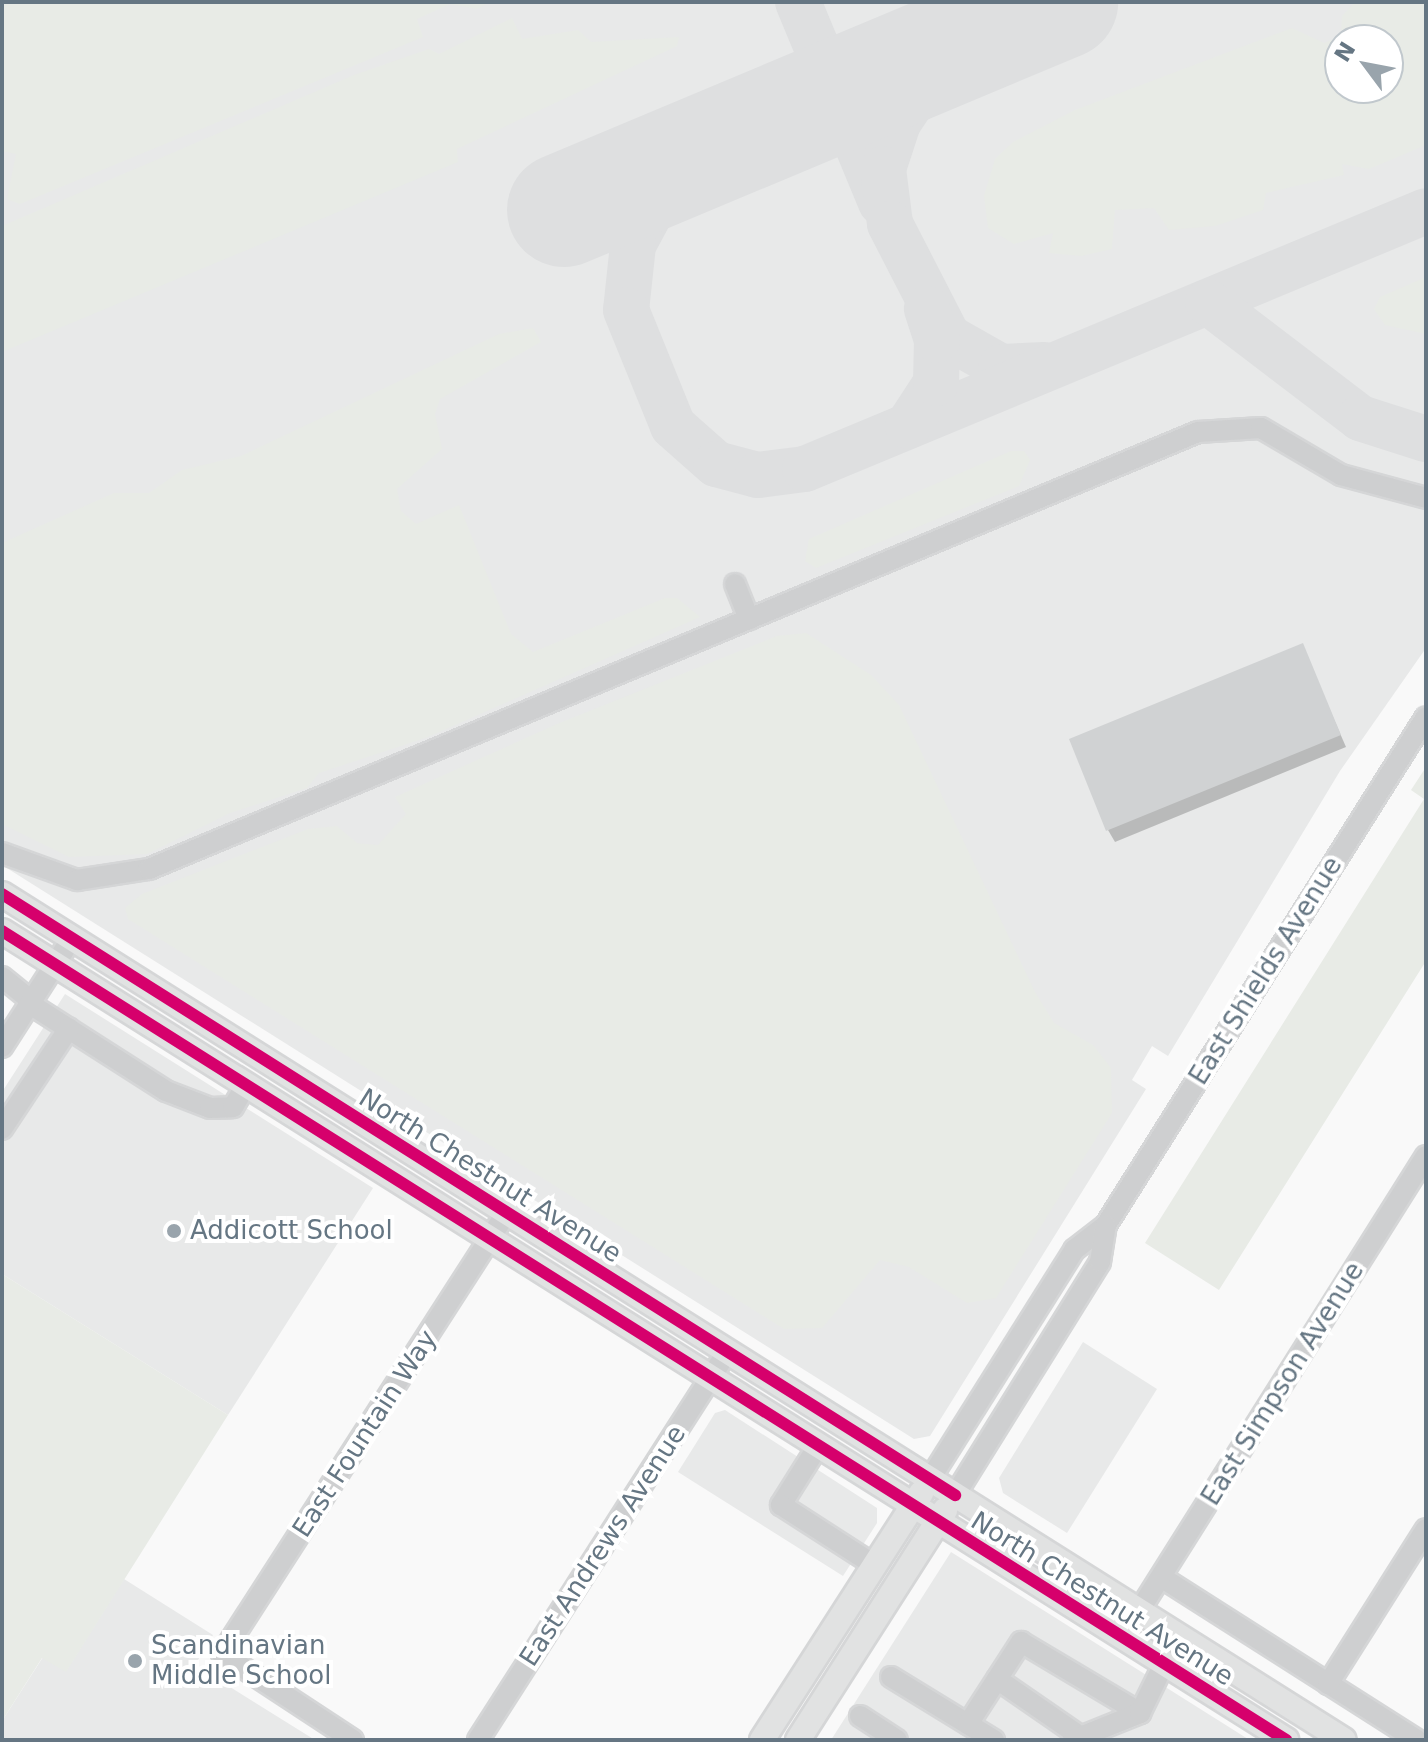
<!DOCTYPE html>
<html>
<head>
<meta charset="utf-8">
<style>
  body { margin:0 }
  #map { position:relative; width:1428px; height:1742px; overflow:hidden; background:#f9f9f9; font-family:"DejaVu Sans",sans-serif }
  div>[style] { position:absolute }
  .built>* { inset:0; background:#e8e9e9 }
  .green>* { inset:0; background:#e8ebe6 }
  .shadow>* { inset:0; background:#0003 }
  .taxiway>* { height:46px; margin:-23px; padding:0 23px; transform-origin:23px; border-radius:23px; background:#dedfe0 }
  .runway>* { height:114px; margin:-57px; padding:0 57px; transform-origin:57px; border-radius:57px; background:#dedfe0 }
  .building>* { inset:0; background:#d0d2d3 }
  .roads { filter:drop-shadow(2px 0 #d5d6d7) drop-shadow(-2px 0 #d5d6d7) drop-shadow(0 2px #d5d6d7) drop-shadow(0 -2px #d5d6d7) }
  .minor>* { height:20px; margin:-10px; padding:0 10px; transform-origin:10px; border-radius:10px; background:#cecfd0 }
  .major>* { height:24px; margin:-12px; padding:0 12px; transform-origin:12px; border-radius:12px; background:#e1e2e2 }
  .cycleway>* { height:12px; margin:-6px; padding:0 6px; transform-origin:6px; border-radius:6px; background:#d6006c }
  .dots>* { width:22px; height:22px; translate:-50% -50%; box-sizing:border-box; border:4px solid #fff; border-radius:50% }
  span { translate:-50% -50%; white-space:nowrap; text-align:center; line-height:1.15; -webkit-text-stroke:8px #fff; paint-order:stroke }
  .street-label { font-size:26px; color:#657683 }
  .poi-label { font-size:26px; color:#657683 }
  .left { translate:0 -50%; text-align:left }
  .frame { position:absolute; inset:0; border:4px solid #657683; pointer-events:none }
  .north { position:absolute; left:1324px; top:24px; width:80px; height:80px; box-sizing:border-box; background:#fff; border:2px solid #c1c8cd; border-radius:50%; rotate:302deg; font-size:22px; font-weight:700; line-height:32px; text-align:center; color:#657683 }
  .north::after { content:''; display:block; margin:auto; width:28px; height:36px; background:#99a4ac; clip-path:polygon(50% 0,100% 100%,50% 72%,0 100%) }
</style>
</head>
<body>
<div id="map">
  <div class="built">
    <i style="clip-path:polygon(evenodd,2px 2px,1426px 2px,1426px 648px,1340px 771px,1168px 1056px,1152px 1046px,1132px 1080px,1146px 1089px,930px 1436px,914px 1439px,2px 865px,2px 2px,1340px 40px,1388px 40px,1388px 88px,1340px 88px,1340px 40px)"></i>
    <i style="clip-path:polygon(65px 994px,373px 1188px,228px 1415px,2px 1274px,2px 1092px)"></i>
    <i style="clip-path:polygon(1083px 1342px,1157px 1389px,1067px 1533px,1003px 1493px,999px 1478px)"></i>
    <i style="clip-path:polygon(725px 1410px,877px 1508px,877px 1523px,843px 1576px,678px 1472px,715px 1413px)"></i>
    <i style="clip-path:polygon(951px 1552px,1248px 1739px,831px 1740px)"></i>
    <i style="clip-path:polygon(124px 1579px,213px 1635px,195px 1665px,315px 1740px,2px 1740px,2px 1721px,43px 1657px,66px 1671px)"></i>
  </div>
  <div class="green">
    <i style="clip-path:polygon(2px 2px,490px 2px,477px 9px,450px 4px,417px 19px,423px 37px,20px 204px,7px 199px,16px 154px,2px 151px)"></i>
    <i style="clip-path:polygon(evenodd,1355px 2px,1426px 2px,1426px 145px,1369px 169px,1342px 164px,1344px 175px,1266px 193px,1263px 210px,1215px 226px,1169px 230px,1154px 208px,1115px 210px,1112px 249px,1081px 256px,1049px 253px,1053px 233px,1014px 244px,988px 228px,984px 196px,995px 159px,1013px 142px,1075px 110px,1292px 28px,1324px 43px,1341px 36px,1342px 16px,1355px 2px,1340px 40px,1388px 40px,1388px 88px,1340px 88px,1340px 40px)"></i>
    <i style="clip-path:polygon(512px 18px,522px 39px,578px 30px,591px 42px,679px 37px,677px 46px,457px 149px,458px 162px,2px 352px,2px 226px,354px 75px,429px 49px,439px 54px)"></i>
    <i style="clip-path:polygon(1426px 277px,1426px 334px,1385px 325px,1374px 309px,1380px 297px)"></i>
    <i style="clip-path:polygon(533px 328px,541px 342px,440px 399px,435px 414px,442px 449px,397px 489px,401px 511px,416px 524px,459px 505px,511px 634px,533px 652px,665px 598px,677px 598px,700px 617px,428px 737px,319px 773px,307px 788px,230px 813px,147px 854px,69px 857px,2px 824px,2px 543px,114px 493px,149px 493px,182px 470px,241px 456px,499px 334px)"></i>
    <i style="clip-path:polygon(1011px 451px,1024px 451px,1030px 460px,1019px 486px,816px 568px,805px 561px,809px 539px)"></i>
    <i style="clip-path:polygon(806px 633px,871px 675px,899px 705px,1035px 992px,1054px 1023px,1093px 1045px,1111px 1068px,1112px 1113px,996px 1298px,967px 1303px,909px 1267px,880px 1260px,822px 1328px,784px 1329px,128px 919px,125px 908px,142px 894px,308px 829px,337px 826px,357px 843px,378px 845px,406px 814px,395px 797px,557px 724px,777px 636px)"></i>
    <i style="clip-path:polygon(1426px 767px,1426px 961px,1219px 1290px,1145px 1243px,1424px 799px,1411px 790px)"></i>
    <i style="clip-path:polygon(2px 1274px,228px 1415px,66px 1672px,42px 1658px,2px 1721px)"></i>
  </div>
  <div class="shadow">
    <i style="clip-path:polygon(1302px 646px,1346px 747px,1115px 842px,1108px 830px)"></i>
  </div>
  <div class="taxiway">
    <i style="left:798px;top:2px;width:217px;rotate:67.5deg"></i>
    <i style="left:979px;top:36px;width:63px;rotate:141.5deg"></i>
    <i style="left:930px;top:75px;width:58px;rotate:123.7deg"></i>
    <i style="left:898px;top:123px;width:48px;rotate:108.1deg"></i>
    <i style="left:883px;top:169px;width:55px;rotate:82.7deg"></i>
    <i style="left:890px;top:224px;width:127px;rotate:62.8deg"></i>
    <i style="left:948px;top:337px;width:61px;rotate:29.5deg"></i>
    <i style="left:1001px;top:367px;width:43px;rotate:-2.7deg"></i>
    <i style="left:677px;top:163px;width:93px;rotate:118.2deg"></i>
    <i style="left:633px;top:245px;width:65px;rotate:96.1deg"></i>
    <i style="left:626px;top:310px;width:125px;rotate:67.9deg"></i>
    <i style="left:673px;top:426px;width:57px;rotate:41.5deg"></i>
    <i style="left:716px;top:464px;width:43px;rotate:14.7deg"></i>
    <i style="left:758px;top:475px;width:47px;rotate:-7.3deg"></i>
    <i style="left:805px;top:469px;width:672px;rotate:-22.56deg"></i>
    <i style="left:1208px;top:302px;width:191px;rotate:37.3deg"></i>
    <i style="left:1360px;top:418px;width:69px;rotate:17.7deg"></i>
    <i style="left:908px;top:426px;width:51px;rotate:-56.9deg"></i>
    <i style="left:936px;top:383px;width:43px;rotate:-88.7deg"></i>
    <i style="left:937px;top:340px;width:33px;rotate:-108deg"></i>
  </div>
  <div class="runway">
    <i style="left:564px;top:210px;width:539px;rotate:-22.71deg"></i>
  </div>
  <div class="building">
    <i style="clip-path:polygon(1303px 643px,1341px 735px,1106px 831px,1069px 739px)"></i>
  </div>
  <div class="roads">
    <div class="minor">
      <i style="left:735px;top:584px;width:38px;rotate:68deg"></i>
      <i style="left:2px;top:853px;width:80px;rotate:19.8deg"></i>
      <i style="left:77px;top:880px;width:73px;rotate:-8.7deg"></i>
      <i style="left:149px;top:869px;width:1136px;rotate:-22.62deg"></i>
      <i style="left:1198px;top:432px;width:63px;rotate:-3.6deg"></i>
      <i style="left:1261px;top:428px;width:93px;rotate:30.4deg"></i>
      <i style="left:1341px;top:475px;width:88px;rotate:15.1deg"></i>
      <i style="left:2px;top:977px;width:38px;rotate:39deg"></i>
      <i style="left:30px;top:1004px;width:161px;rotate:32.6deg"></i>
      <i style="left:166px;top:1091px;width:47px;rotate:21.1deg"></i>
      <i style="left:210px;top:1108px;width:23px;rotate:-2deg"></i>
      <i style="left:233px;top:1107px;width:26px;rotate:-59deg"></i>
      <i style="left:2px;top:1047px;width:130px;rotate:-57.3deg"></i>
      <i style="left:2px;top:1129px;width:121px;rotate:-56.4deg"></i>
      <i style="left:818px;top:1446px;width:70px;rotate:122.1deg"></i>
      <i style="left:781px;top:1505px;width:111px;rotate:32.8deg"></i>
      <i style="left:930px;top:1479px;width:271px;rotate:-57.8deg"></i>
      <i style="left:1074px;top:1250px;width:41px;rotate:-38deg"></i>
      <i style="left:1106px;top:1225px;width:600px;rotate:-57.79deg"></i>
      <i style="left:955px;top:1495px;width:274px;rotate:-58.1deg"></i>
      <i style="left:1100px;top:1262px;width:37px;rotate:-81deg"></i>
      <i style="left:1161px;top:1577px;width:303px;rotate:32.5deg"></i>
      <i style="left:1139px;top:1611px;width:538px;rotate:-57.76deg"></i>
      <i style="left:891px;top:1677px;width:121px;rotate:31.5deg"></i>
      <i style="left:997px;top:1679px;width:102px;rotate:34.6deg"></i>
      <i style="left:1328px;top:1684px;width:183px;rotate:-57.7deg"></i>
      <i style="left:860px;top:1716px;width:44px;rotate:33deg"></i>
      <i style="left:968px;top:1724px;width:98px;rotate:-57.1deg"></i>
      <i style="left:1021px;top:1642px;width:139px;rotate:30.8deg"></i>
      <i style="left:353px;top:1740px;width:157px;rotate:-146.7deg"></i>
      <i style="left:222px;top:1654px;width:526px;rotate:-57.19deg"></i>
      <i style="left:478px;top:1740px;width:461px;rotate:-57.3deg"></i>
      <i style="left:1073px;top:1740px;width:72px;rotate:-21.9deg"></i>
      <i style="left:1140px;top:1713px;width:55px;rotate:-63.9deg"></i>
    </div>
    <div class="major">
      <i style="left:2px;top:894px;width:1586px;rotate:32.23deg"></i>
      <i style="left:2px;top:931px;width:1518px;rotate:32.21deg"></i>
      <i style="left:762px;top:1740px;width:294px;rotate:-57.2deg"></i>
      <i style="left:798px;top:1740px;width:273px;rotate:-57.4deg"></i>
    </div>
  </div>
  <div class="cycleway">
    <i style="left:2px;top:894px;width:1127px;rotate:32.24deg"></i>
    <i style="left:2px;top:931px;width:1518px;rotate:32.21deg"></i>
  </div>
  <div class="dots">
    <i style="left:174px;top:1231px;background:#99a4ac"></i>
    <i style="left:135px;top:1661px;background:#99a4ac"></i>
  </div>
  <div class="street-label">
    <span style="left:1266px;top:971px;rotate:-58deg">East Shields Avenue</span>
    <span style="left:490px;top:1176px;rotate:32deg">North Chestnut Avenue</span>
    <span style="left:1283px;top:1384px;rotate:-58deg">East Simpson Avenue</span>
    <span style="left:365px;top:1434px;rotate:-57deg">East Fountain Way</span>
    <span style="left:603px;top:1546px;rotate:-57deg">East Andrews Avenue</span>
    <span style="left:1102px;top:1599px;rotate:32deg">North Chestnut Avenue</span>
  </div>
  <div class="poi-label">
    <span class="left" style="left:190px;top:1231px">Addicott School</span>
    <span class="left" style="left:151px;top:1661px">Scandinavian<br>Middle School</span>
  </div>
  <div class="frame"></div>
  <div class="north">N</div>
</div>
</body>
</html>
